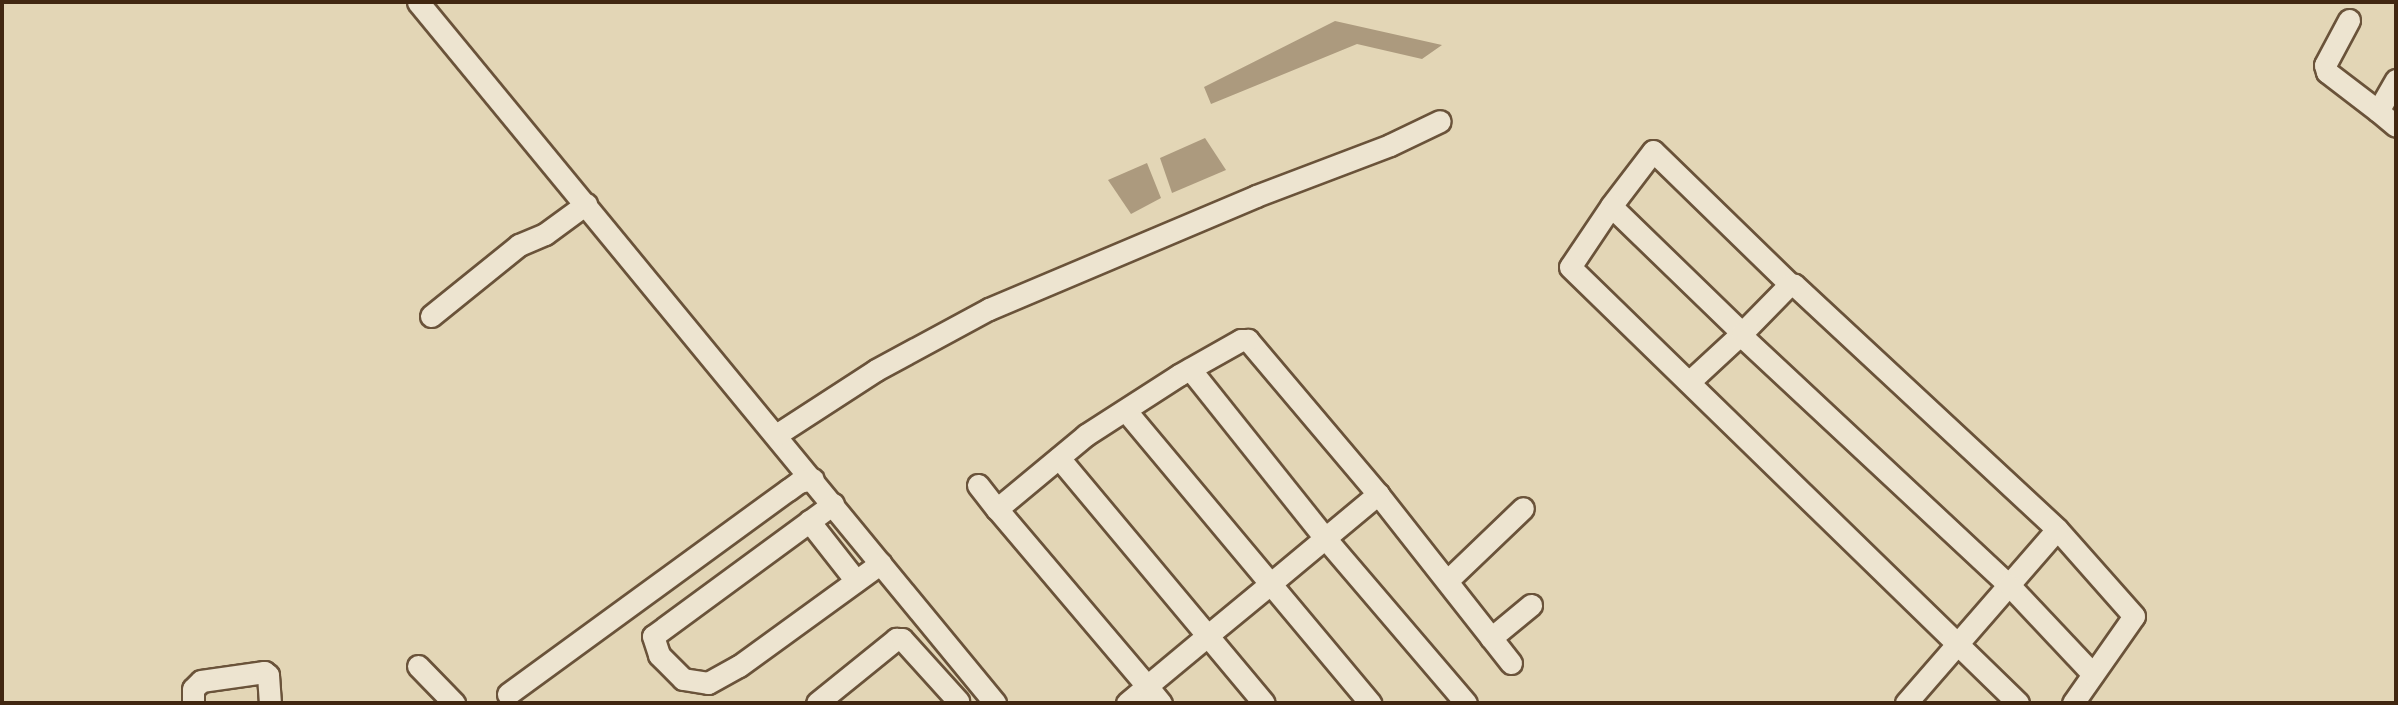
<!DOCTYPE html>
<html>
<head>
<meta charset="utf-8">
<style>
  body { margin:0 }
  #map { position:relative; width:2398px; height:705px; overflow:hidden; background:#e3d6b6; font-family:"Libre Bodoni",serif }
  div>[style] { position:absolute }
  .water>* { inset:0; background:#ac9a7e }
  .roads { filter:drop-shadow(2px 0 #6a533a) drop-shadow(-2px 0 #6a533a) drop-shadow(0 2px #6a533a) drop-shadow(0 -2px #6a533a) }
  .minor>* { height:21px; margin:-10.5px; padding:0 10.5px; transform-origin:10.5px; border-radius:10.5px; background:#ede4d0 }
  span { translate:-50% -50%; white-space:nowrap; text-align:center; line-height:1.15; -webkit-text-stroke:6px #ede4d0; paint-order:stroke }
  .frame { position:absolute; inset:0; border:4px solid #412711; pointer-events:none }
</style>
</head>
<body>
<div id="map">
  <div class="water">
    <i style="clip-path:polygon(1335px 21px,1442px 45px,1422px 59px,1357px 44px,1211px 104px,1204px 87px)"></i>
    <i style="clip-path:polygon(1205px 138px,1226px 170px,1172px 193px,1160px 158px)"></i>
    <i style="clip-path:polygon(1147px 163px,1161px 198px,1131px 214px,1108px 180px)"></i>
  </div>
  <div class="roads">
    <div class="minor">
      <i style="left:418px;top:2px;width:908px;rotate:50.54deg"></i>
      <i style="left:2349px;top:20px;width:51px;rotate:118.1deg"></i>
      <i style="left:2325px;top:65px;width:7px;rotate:74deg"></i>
      <i style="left:2327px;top:72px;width:64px;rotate:37.4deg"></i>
      <i style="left:2378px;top:111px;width:36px;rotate:-60deg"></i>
      <i style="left:2378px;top:111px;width:23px;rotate:40deg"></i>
      <i style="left:1611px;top:206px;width:69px;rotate:-52.6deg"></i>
      <i style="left:1653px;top:151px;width:192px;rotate:44.2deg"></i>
      <i style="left:431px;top:316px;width:113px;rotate:-38.9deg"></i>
      <i style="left:519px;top:245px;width:28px;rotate:-23deg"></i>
      <i style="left:545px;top:234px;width:51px;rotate:-36.2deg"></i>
      <i style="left:1190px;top:369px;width:216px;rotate:51.4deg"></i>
      <i style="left:1325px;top:538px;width:217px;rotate:49.5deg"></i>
      <i style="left:1689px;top:382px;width:72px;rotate:-42.8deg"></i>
      <i style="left:1742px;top:333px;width:182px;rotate:-135.9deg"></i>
      <i style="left:1611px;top:206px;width:73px;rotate:123.9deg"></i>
      <i style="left:1570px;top:267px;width:625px;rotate:44.22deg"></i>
      <i style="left:1126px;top:411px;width:381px;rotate:50.1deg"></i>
      <i style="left:776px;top:435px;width:119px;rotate:-33deg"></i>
      <i style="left:876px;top:370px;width:128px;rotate:-28.4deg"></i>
      <i style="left:989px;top:309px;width:290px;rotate:-22.9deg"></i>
      <i style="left:1256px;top:196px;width:143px;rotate:-20.8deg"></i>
      <i style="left:1390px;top:145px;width:55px;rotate:-25.6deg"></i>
      <i style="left:1059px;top:458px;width:319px;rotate:50.1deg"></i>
      <i style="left:978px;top:485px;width:31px;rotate:52deg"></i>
      <i style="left:1378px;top:494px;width:215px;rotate:51.8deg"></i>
      <i style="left:833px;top:504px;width:223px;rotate:143.7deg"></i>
      <i style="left:653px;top:636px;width:20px;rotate:72deg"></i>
      <i style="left:659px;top:655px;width:34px;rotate:45deg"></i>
      <i style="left:683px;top:679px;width:25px;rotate:9deg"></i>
      <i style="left:708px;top:683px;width:35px;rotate:-29deg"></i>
      <i style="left:739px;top:666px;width:175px;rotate:-36deg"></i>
      <i style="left:809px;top:521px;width:76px;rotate:51.9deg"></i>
      <i style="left:1447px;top:581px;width:105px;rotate:-43.8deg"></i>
      <i style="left:1491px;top:638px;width:52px;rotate:-39.5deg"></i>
      <i style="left:418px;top:666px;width:52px;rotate:45.8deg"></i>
      <i style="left:508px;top:694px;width:346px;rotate:-36.1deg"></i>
      <i style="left:788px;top:490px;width:14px;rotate:-36deg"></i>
      <i style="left:799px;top:482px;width:14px;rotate:-12deg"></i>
      <i style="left:193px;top:703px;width:14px;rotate:-90deg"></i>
      <i style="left:193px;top:689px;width:11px;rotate:-45deg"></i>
      <i style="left:201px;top:681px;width:64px;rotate:-8.1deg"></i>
      <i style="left:264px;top:672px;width:5px;rotate:37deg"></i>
      <i style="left:268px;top:675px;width:28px;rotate:86deg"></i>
      <i style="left:817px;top:703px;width:102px;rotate:-39deg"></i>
      <i style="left:896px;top:639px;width:6px"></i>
      <i style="left:902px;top:639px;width:84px;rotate:47.9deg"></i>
      <i style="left:1127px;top:703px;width:26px;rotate:-40deg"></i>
      <i style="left:1147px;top:686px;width:78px;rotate:-39.8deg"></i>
      <i style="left:1207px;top:636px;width:82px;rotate:-39.5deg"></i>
      <i style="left:1270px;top:584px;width:141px;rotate:-39.8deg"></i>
      <i style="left:1378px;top:494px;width:202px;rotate:-130.2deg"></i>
      <i style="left:1248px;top:340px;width:7px;rotate:180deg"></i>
      <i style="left:1241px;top:340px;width:71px;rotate:150.6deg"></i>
      <i style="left:1179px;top:375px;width:111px;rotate:147.2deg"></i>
      <i style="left:1086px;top:435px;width:116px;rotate:140.3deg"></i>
      <i style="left:997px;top:509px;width:232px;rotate:49.7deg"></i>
      <i style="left:1147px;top:686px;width:22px;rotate:51deg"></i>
      <i style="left:1906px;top:703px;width:230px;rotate:-49deg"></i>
      <i style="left:2073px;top:703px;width:106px;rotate:-55deg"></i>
      <i style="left:2134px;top:616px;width:116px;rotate:-131.5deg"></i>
      <i style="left:2057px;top:529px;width:359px;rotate:-137.1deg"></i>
      <i style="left:1794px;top:285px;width:5px;rotate:180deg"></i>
      <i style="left:1789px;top:285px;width:67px;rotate:134.4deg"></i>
      <i style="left:1742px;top:333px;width:8px;rotate:60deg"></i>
      <i style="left:1746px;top:340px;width:359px;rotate:43deg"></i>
      <i style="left:2009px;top:585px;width:122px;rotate:46.7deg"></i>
    </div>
  </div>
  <div class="frame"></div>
</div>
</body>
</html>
